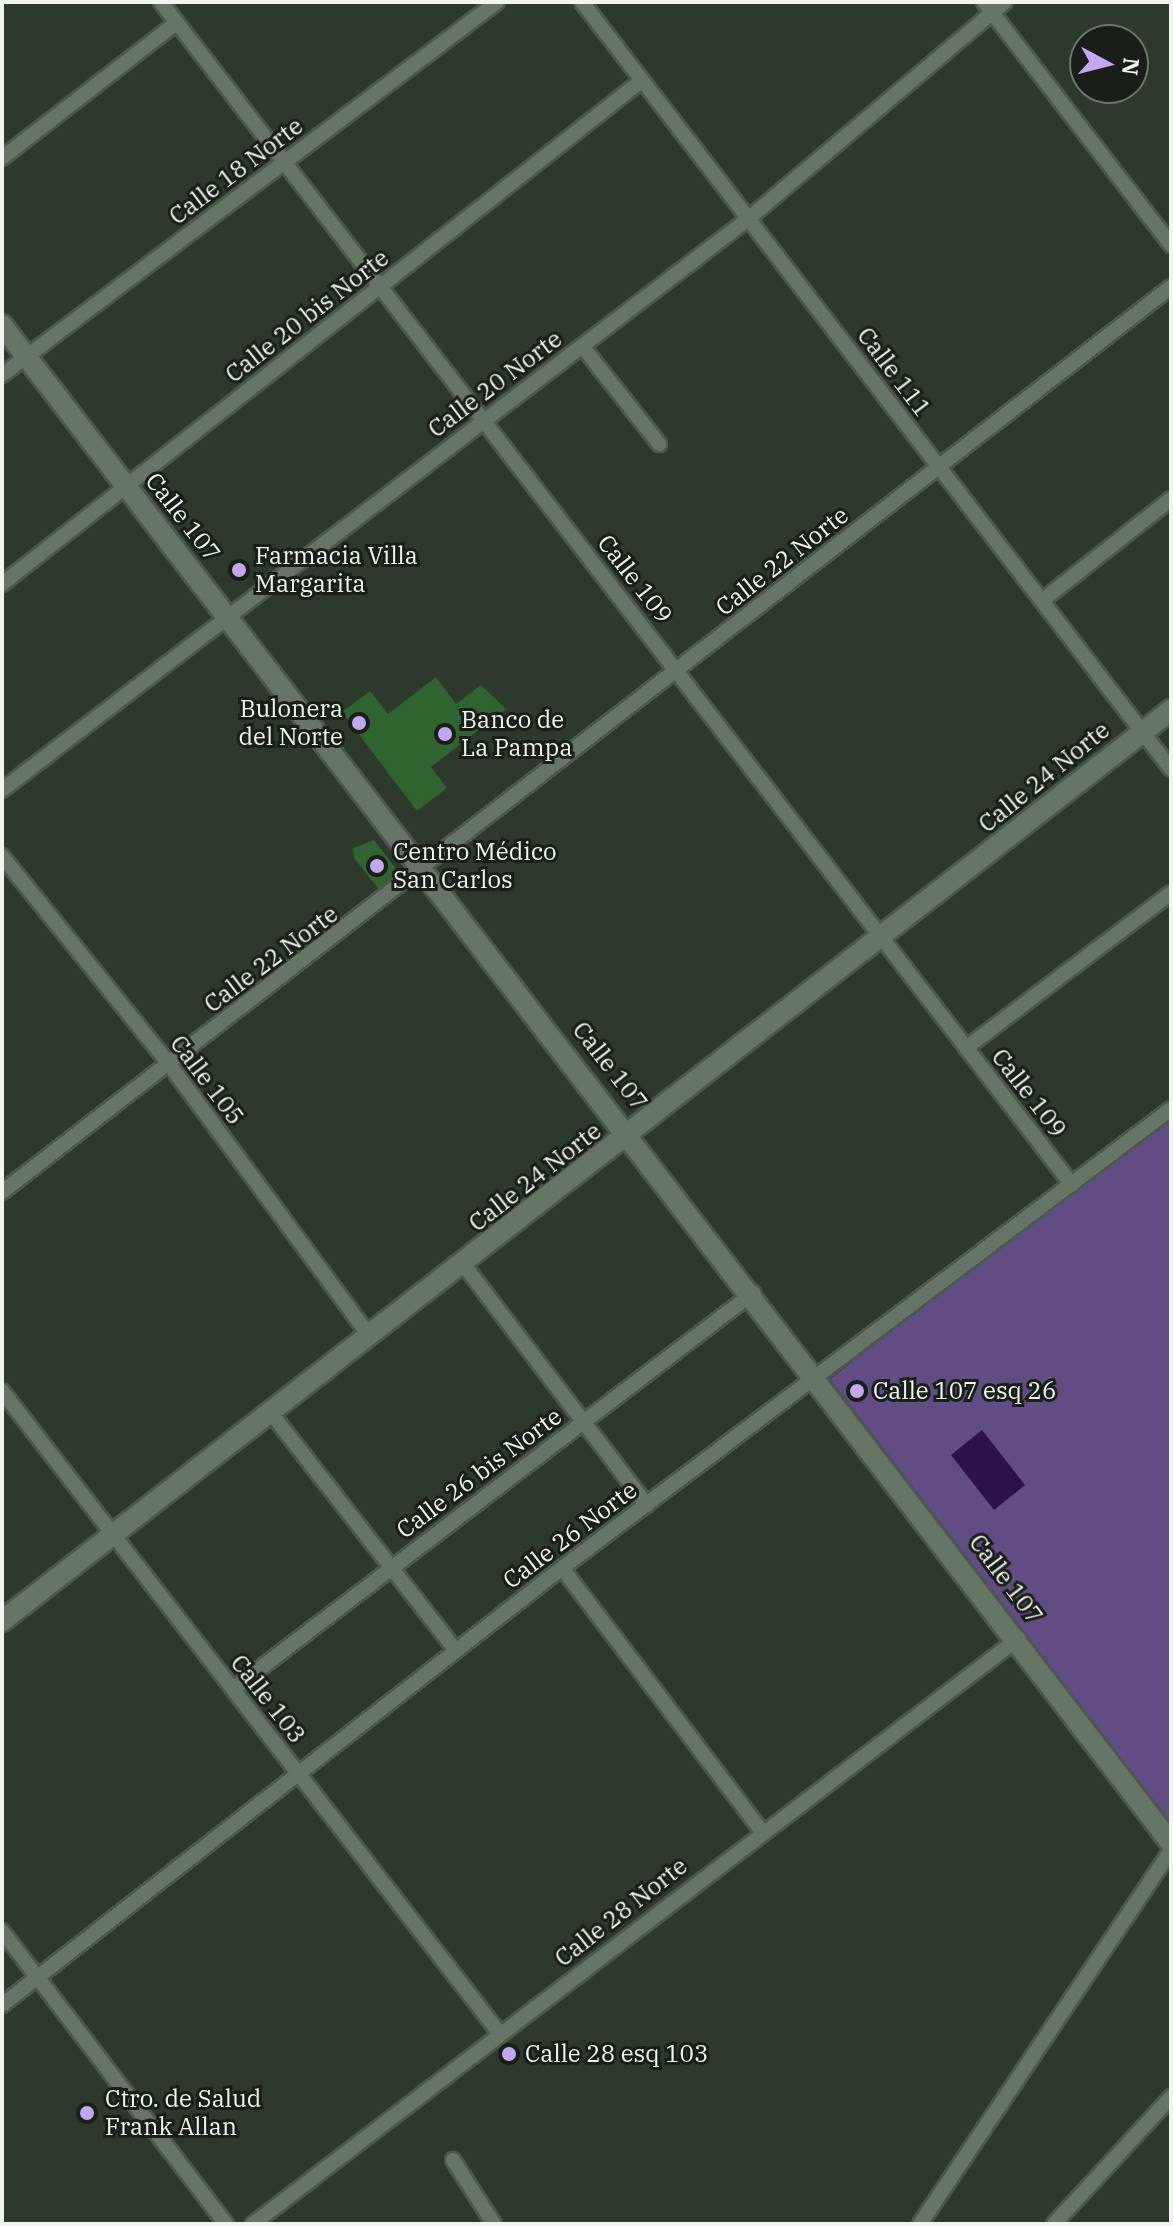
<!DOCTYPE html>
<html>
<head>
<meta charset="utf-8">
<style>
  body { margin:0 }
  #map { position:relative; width:1173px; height:2226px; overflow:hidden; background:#2c392c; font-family:"IBM Plex Serif",serif }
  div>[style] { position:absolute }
  .green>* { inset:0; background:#614c83 }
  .water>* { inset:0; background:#2b124a }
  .building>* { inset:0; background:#2f6330 }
  .roads { filter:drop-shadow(2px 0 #4d584c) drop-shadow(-2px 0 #4d584c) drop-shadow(0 2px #4d584c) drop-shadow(0 -2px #4d584c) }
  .street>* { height:14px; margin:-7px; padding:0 7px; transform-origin:7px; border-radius:7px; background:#677566 }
  .secondary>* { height:20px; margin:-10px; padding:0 10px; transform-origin:10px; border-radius:10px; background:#677566 }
  .dots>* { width:22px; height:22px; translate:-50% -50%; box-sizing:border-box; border:4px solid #191f18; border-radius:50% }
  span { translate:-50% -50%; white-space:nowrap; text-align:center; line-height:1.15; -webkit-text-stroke:6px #191f18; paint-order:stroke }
  .street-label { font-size:24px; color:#eef6ed }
  .poi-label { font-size:24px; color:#eef6ed }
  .left { translate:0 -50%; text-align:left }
  .right { translate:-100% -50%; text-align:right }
  .frame { position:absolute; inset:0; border:4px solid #eef6ed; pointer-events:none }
  .north { position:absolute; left:1069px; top:24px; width:80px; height:80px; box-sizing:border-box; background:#191f18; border:2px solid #6e756d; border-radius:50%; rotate:97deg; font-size:22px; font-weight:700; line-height:32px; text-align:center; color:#eef6ed }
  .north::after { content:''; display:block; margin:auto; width:28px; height:36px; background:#c2a7f2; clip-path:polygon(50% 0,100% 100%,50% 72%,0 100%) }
</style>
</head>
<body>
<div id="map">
  <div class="green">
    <i style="clip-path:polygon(1171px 1114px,1171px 1823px,830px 1379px)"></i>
  </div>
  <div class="water">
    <i style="clip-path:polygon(982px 1430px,1025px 1485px,994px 1510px,951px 1455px)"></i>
  </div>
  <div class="building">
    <i style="clip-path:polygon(436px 677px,456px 704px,481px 685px,506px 709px,431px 767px,447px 788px,417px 811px,342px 712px,370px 691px,388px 714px)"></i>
    <i style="clip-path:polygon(374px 840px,401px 875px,380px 891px,354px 858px,353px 848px)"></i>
  </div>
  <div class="roads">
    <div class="street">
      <i style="left:161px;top:2px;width:1493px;rotate:52.4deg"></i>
      <i style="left:582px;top:2px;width:967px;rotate:52.48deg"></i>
      <i style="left:984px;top:2px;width:307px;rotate:52.4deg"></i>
      <i style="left:2px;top:158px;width:220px;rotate:-37.8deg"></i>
      <i style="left:582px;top:346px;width:125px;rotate:51.8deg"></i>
      <i style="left:2px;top:375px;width:620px;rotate:-37deg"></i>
      <i style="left:2px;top:584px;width:812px;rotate:-38.2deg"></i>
      <i style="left:1043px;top:600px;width:163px;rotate:-38.3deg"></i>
      <i style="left:2px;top:790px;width:939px;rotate:-37.43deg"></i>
      <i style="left:748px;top:219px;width:336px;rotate:-40.2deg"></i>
      <i style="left:2px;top:856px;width:267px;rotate:51.2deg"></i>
      <i style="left:169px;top:1064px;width:339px;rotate:53.6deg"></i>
      <i style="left:966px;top:1048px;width:257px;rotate:-37.1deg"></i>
      <i style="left:2px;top:1192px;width:1478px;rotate:-37.75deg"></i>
      <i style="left:464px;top:1265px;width:302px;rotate:52.7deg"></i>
      <i style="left:2px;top:1391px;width:813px;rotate:52.24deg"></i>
      <i style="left:271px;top:1413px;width:301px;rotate:52.1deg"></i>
      <i style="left:562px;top:1568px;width:329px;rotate:52.8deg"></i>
      <i style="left:233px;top:1689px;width:654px;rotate:-37.29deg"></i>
      <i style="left:2px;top:1931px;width:369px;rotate:52.6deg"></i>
      <i style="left:2px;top:2005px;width:710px;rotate:-37.97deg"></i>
      <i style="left:562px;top:1568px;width:763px;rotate:-37.01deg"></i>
      <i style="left:453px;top:2160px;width:76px;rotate:57.4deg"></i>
      <i style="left:253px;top:2224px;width:964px;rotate:-37.42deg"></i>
      <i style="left:920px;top:2224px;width:450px;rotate:-56.1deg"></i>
      <i style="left:1054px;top:2224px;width:173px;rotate:-47.3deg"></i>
    </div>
    <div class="secondary">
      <i style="left:2px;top:325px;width:1916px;rotate:52.4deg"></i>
      <i style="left:2px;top:1621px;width:1482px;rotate:-37.93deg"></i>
    </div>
  </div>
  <div class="dots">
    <i style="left:239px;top:570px;background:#c2a7f2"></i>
    <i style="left:359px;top:723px;background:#c2a7f2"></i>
    <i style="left:445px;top:734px;background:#c2a7f2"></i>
    <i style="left:377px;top:866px;background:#c2a7f2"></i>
    <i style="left:857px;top:1391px;background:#c2a7f2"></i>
    <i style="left:509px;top:2054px;background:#c2a7f2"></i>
    <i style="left:87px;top:2113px;background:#c2a7f2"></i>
  </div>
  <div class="street-label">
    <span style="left:236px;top:171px;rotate:-37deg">Calle 18 Norte</span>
    <span style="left:307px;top:316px;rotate:-38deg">Calle 20 bis Norte</span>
    <span style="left:894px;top:372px;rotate:53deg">Calle 111</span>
    <span style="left:495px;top:384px;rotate:-37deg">Calle 20 Norte</span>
    <span style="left:183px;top:517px;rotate:52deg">Calle 107</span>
    <span style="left:782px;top:561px;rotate:-38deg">Calle 22 Norte</span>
    <span style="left:635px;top:579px;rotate:52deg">Calle 109</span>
    <span style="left:1044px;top:777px;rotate:-39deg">Calle 24 Norte</span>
    <span style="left:271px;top:959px;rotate:-37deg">Calle 22 Norte</span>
    <span style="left:610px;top:1066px;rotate:52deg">Calle 107</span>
    <span style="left:207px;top:1080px;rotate:53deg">Calle 105</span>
    <span style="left:1029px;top:1093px;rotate:52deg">Calle 109</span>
    <span style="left:535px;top:1177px;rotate:-38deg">Calle 24 Norte</span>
    <span style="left:479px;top:1473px;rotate:-37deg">Calle 26 bis Norte</span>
    <span style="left:570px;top:1535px;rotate:-37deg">Calle 26 Norte</span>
    <span style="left:1006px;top:1579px;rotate:53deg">Calle 107</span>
    <span style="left:268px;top:1699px;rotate:52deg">Calle 103</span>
    <span style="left:621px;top:1912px;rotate:-38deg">Calle 28 Norte</span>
  </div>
  <div class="poi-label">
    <span class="left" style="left:255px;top:570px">Farmacia Villa<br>Margarita</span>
    <span class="right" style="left:343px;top:723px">Bulonera<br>del Norte</span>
    <span class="left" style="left:461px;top:734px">Banco de<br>La Pampa</span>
    <span class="left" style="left:393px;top:866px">Centro Médico<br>San Carlos</span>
    <span class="left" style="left:873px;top:1391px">Calle 107 esq 26</span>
    <span class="left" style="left:525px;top:2054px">Calle 28 esq 103</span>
    <span class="left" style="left:105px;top:2113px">Ctro. de Salud<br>Frank Allan</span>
  </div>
  <div class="frame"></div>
  <div class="north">N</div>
</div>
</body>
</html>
